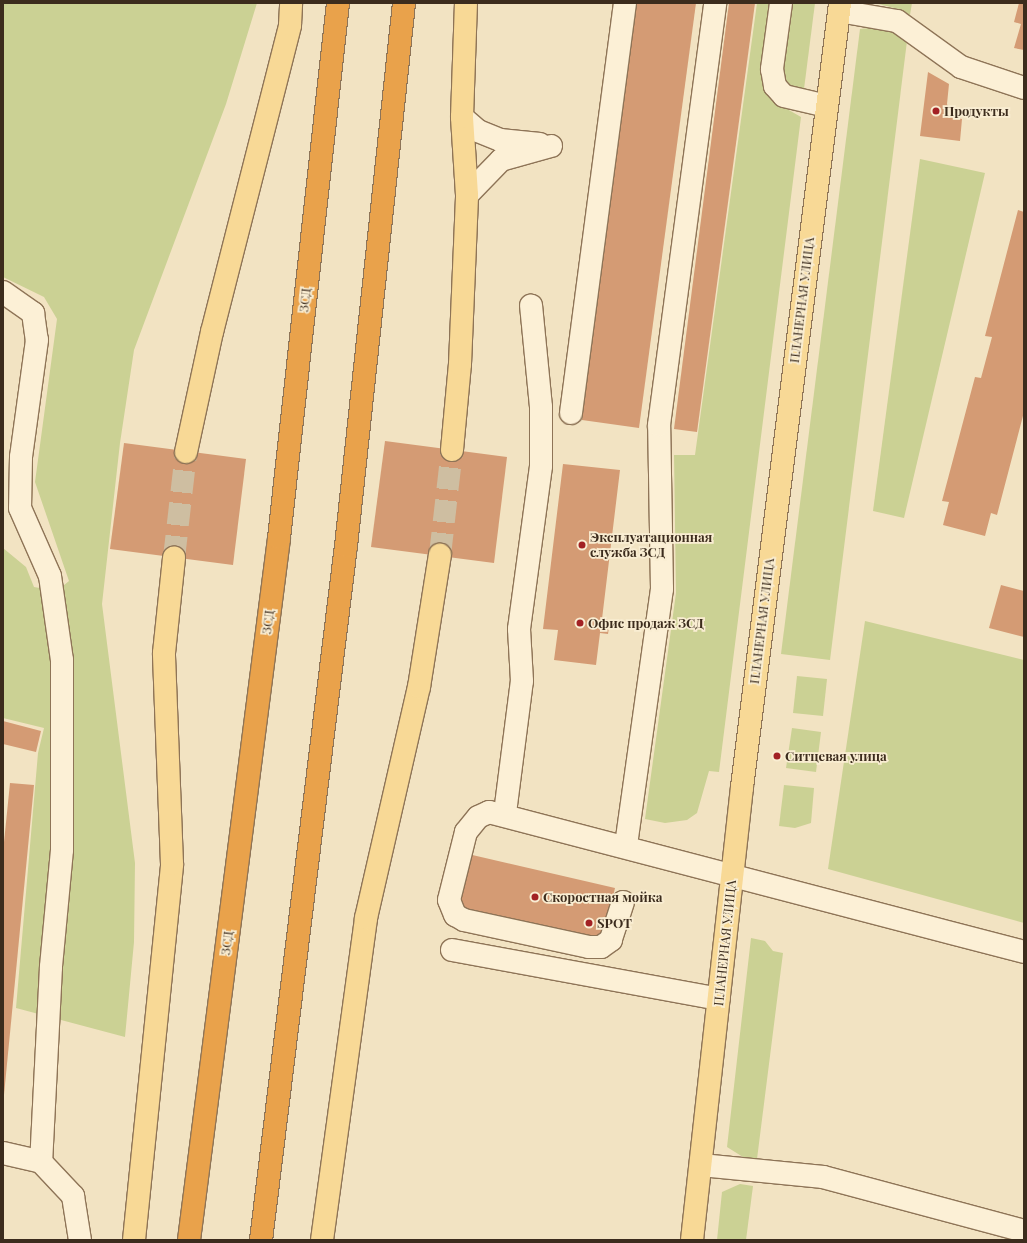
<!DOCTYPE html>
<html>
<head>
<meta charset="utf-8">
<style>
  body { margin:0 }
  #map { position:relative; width:1027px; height:1243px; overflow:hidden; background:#f2e3c2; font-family:"Playfair Display",serif }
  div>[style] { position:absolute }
  .green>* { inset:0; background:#cbd194 }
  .building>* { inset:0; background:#d49b74 }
  .major-tunnel>* { height:22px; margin-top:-11px; transform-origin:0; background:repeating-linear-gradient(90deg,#cebea1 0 22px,transparent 0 33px) }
  .roads { filter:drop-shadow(1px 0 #8e7457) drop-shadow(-1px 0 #8e7457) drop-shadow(0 1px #8e7457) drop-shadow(0 -1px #8e7457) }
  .minor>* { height:22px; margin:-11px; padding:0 11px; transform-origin:11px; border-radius:11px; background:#fcf0d6 }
  .major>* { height:22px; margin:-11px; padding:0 11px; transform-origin:11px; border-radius:11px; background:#f8d996 }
  .highway>* { height:22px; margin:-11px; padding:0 11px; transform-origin:11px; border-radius:11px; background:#e9a24b }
  .dots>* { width:11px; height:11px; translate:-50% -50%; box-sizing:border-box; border:2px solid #f9edd2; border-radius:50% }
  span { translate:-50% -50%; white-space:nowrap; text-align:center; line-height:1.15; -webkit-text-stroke:3.5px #f9edd2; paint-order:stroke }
  .poi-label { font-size:13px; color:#3c2c1d; font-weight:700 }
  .left { translate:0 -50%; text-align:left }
  .street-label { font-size:13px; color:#3c2c1d }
  .frame { position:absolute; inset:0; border:4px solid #3c2c1d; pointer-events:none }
</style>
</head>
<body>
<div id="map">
  <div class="green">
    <i style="clip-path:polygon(3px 3px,257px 3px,226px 104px,134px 350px,120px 443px,102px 604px,135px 863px,134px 942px,125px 1037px,16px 1008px,38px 753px,44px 728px,3px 718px,3px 548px,26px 567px,34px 587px,57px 591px,69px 581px,35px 482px,57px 319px,44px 297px,3px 277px)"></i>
    <i style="clip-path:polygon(757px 3px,771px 3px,762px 72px,764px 89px,773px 101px,801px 117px,719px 772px,709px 771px,697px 813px,687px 820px,665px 823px,645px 819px,676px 593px,674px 455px,695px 455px)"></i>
    <i style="clip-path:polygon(790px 3px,815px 3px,804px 89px,799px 92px,784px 83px,781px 73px)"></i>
    <i style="clip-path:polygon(875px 3px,912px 3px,910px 15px,898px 9px)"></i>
    <i style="clip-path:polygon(878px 27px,894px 30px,907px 41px,830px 660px,781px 654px,860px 29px)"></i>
    <i style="clip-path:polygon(920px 159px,985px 173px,904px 518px,873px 511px)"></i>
    <i style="clip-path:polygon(865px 621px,1024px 660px,1024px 923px,828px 869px)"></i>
    <i style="clip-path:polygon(797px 676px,827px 679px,823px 716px,793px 713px)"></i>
    <i style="clip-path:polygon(792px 728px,821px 732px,816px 772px,786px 768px)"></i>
    <i style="clip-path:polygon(784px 785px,814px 788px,811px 823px,795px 828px,779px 826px)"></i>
    <i style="clip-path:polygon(751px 938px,765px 941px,773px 951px,783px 953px,757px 1159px,743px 1157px,727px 1147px)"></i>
    <i style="clip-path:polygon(740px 1184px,753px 1186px,746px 1240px,717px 1240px,722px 1192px)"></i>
  </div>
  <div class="building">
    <i style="clip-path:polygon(635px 3px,696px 3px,639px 428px,582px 420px)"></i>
    <i style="clip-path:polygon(729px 3px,755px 3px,697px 432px,674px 429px)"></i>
    <i style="clip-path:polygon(1019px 3px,1024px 3px,1024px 50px,1014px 48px,1021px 24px,1014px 22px)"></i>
    <i style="clip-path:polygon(928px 72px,949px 84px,947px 104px,952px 117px,962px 119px,960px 141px,920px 136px)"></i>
    <i style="clip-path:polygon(1018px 210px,1024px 212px,1024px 412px,997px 515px,991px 513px,985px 536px,943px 525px,949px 502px,942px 501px,975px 377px,981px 378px,992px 337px,985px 336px)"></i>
    <i style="clip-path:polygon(385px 441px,507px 457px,494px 563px,371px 547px)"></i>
    <i style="clip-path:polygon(124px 443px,246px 459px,233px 565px,110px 549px)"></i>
    <i style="clip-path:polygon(563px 464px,620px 470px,602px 619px,610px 620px,608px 634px,600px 633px,596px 665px,554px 660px,558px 630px,543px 629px)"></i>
    <i style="clip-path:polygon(1001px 585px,1024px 591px,1024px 637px,989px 628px)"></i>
    <i style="clip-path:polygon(3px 721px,41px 731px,36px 752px,3px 744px)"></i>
    <i style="clip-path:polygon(10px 783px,34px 785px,4px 1095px,3px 852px)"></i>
    <i style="clip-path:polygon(468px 854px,615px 888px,603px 940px,456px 906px)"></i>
  </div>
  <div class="major-tunnel">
    <i style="left:440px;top:555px;width:106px;rotate:-83.5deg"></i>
    <i style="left:174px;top:558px;width:107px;rotate:-83.5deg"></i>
  </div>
  <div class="roads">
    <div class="minor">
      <i style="left:781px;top:3px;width:67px;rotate:97.8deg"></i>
      <i style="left:772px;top:69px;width:17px;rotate:80deg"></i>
      <i style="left:775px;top:86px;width:13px;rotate:48deg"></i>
      <i style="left:784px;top:96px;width:44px;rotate:13.1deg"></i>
      <i style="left:839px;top:11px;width:59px;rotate:9.8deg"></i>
      <i style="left:897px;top:21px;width:79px;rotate:35.7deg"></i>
      <i style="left:961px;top:67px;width:66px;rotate:18.4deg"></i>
      <i style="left:462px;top:117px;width:21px;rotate:41deg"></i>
      <i style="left:478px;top:131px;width:24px;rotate:22deg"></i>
      <i style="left:500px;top:140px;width:40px;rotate:5.7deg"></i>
      <i style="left:467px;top:195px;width:49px;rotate:-45.8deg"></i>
      <i style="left:501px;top:160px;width:52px;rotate:-15.6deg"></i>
      <i style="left:3px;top:292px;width:37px;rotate:35deg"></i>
      <i style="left:33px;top:313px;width:27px;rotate:82deg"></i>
      <i style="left:37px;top:340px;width:118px;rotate:97.8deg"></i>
      <i style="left:21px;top:457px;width:51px;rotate:91.1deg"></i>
      <i style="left:20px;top:508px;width:74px;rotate:66.2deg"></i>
      <i style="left:50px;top:576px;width:85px;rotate:81.9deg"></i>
      <i style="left:62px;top:660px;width:190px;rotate:90deg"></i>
      <i style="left:62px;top:850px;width:118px;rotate:95.4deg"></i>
      <i style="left:51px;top:967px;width:195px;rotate:92.9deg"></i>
      <i style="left:571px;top:413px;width:414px;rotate:-82.5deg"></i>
      <i style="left:505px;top:813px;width:133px;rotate:-82.7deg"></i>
      <i style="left:522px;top:681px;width:52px;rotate:-93.3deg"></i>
      <i style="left:519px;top:629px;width:164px;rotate:-82.3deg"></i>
      <i style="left:541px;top:466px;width:59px;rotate:-90deg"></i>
      <i style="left:541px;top:407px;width:102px;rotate:-95.6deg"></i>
      <i style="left:626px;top:845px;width:259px;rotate:-82deg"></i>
      <i style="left:662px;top:589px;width:164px;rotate:-91deg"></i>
      <i style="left:659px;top:425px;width:426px;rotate:-82.4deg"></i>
      <i style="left:623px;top:902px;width:40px;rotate:108deg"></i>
      <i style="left:611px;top:940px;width:12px;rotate:145deg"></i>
      <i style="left:601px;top:947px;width:12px;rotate:180deg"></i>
      <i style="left:589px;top:947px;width:128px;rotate:-167.8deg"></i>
      <i style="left:464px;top:920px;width:10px;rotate:-151deg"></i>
      <i style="left:455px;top:915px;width:16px;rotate:-112deg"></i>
      <i style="left:449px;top:900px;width:70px;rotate:-76deg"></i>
      <i style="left:466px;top:832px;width:19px;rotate:-51deg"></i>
      <i style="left:478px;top:817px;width:12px;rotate:-24deg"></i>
      <i style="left:489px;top:812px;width:553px;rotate:14.66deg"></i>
      <i style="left:452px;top:950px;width:271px;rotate:10.4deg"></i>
      <i style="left:3px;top:1153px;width:39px;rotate:13deg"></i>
      <i style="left:41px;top:1162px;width:47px;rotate:46.7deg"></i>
      <i style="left:73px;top:1196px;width:45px;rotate:81deg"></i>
      <i style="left:701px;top:1165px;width:123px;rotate:5.6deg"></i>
      <i style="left:823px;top:1177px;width:208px;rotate:15deg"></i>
    </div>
    <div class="major">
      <i style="left:452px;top:450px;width:86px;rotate:-84.7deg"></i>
      <i style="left:460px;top:364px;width:169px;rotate:-87.6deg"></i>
      <i style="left:467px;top:195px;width:78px;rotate:-93.7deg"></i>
      <i style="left:462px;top:117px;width:114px;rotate:-88deg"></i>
      <i style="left:186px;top:452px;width:123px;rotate:-77.8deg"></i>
      <i style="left:212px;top:332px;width:317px;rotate:-75.7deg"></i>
      <i style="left:290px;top:25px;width:22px;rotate:-87deg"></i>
      <i style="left:134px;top:1240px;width:378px;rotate:-84.2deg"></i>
      <i style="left:172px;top:864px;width:211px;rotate:-92.2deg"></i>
      <i style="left:164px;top:653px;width:96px;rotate:-84deg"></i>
      <i style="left:322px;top:1240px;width:325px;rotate:-82.2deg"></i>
      <i style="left:366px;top:918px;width:237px;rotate:-77.1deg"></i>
      <i style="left:419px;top:687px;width:134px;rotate:-81deg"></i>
      <i style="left:692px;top:1240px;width:456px;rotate:-83.7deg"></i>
      <i style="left:742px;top:787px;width:790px;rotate:-82.87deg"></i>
    </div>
    <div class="highway">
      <i style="left:189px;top:1240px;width:708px;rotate:-82.69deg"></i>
      <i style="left:279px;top:538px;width:538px;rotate:-83.71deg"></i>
      <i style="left:261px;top:1240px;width:699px;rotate:-83.02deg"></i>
      <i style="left:346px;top:546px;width:546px;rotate:-83.9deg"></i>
    </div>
  </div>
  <div class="dots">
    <i style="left:936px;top:111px;background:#a22124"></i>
    <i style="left:582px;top:545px;background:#a22124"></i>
    <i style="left:580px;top:623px;background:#a22124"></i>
    <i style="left:777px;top:756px;background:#a22124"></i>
    <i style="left:535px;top:897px;background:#a22124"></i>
    <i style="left:589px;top:923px;background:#a22124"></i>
  </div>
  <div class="poi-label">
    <span class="left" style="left:944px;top:111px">Продукты</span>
    <span class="left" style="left:590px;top:545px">Эксплуатационная<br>служба ЗСД</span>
    <span class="left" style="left:588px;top:623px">Офис продаж ЗСД</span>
    <span class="left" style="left:785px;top:756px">Ситцевая улица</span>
    <span class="left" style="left:543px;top:897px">Скоростная мойка</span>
    <span class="left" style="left:597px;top:923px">SPOT</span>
  </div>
  <div class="street-label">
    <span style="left:305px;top:300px;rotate:-84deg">ЗСД</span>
    <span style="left:802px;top:300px;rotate:-83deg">ПЛАНЕРНАЯ УЛИЦА</span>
    <span style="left:762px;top:621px;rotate:-83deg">ПЛАНЕРНАЯ УЛИЦА</span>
    <span style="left:268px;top:622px;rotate:-83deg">ЗСД</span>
    <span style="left:227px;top:943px;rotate:-83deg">ЗСД</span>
    <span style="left:725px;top:943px;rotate:-84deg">ПЛАНЕРНАЯ УЛИЦА</span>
  </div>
  <div class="frame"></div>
</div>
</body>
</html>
